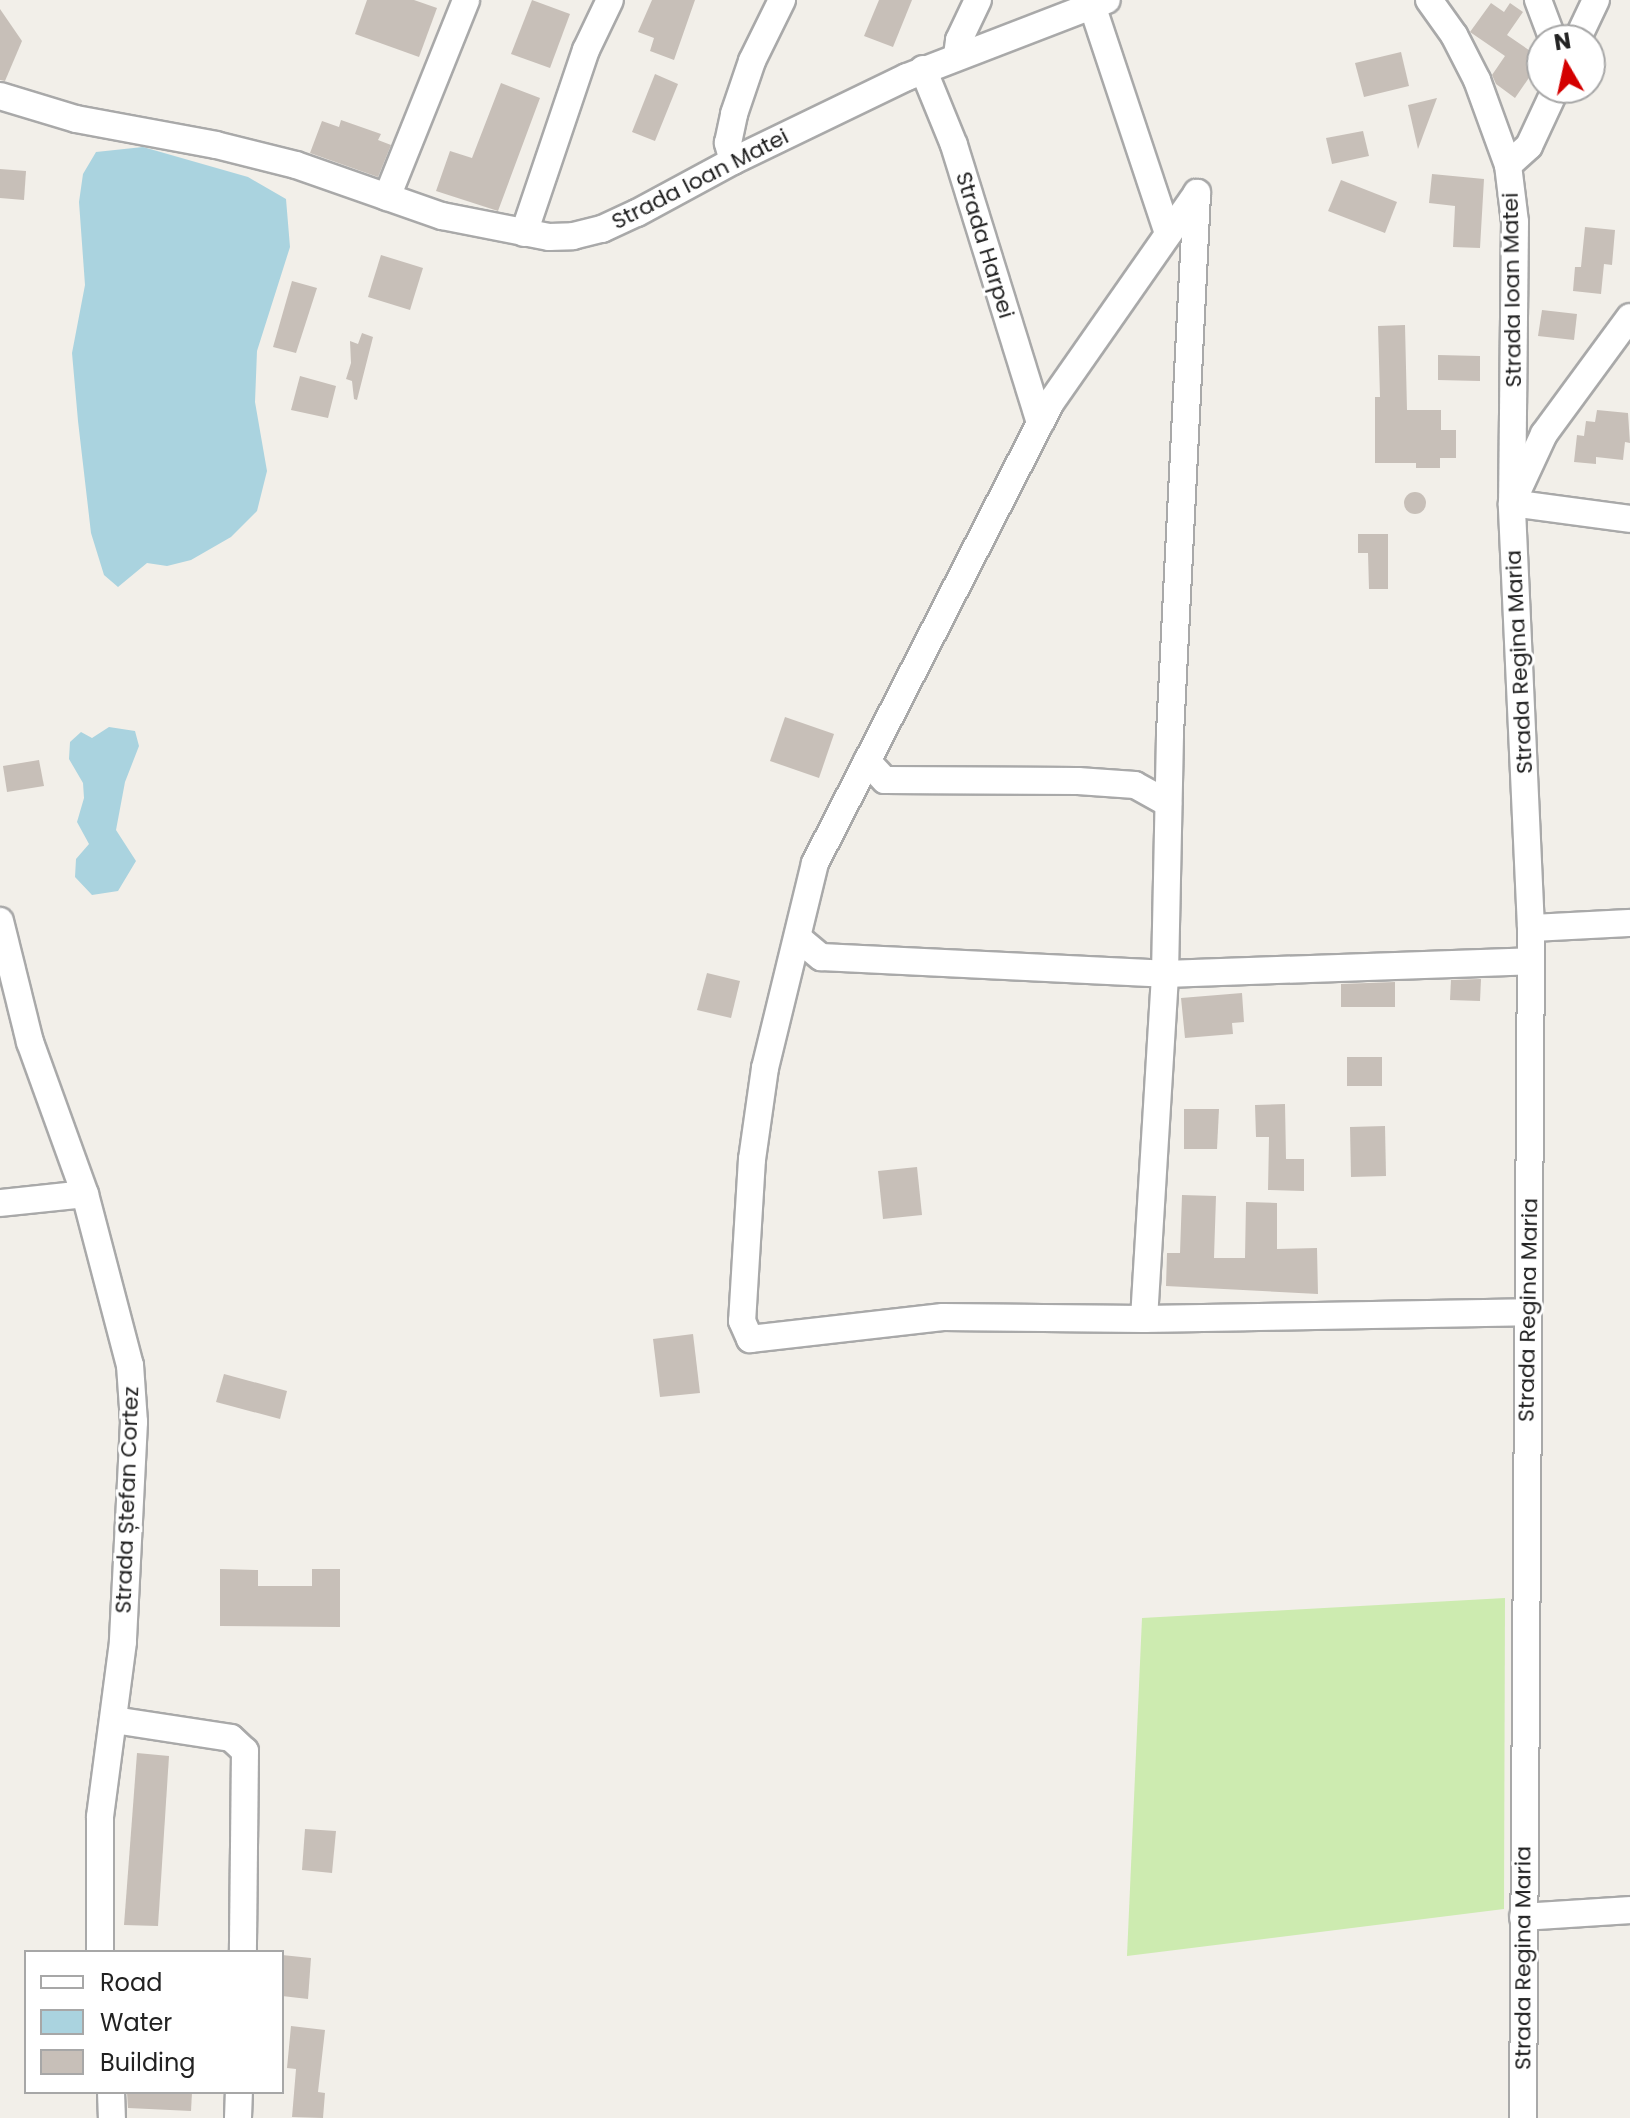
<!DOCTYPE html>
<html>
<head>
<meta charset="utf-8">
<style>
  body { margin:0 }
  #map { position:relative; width:1630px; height:2118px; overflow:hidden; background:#f2efe9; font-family:Poppins,sans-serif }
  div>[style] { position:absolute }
  .grass>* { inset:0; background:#cdebb0 }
  .water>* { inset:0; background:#aad3df }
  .building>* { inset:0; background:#c7bfb8 }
  .round { border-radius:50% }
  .roads { filter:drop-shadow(2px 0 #a9a9a9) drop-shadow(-2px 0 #a9a9a9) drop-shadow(0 2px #a9a9a9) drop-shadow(0 -2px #a9a9a9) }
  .minor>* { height:26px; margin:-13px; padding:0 13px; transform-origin:13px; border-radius:13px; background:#fff }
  span { translate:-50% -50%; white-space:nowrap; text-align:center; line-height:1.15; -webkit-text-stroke:6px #fff; paint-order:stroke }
  .street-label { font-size:22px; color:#222 }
  .legend { position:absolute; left:24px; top:1950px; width:260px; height:144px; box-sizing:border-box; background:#fff; border:2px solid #a7a7a7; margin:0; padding:10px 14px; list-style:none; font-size:24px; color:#222 }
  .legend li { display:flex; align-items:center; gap:16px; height:40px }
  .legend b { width:40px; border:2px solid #a7a7a7 }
  .north { position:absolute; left:1526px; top:24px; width:80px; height:80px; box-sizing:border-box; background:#fff; border:2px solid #a7a7a7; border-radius:50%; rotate:351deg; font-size:22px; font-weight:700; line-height:32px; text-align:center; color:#222 }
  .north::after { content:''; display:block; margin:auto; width:28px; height:36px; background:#d40000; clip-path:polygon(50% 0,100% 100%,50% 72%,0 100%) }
</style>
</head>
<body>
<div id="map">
  <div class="grass">
    <i style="clip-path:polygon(1505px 1598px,1504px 1909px,1127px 1956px,1142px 1618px)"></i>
  </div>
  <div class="water">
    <i style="clip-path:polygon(143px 147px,248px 177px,286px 199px,290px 247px,257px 351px,255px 402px,267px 471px,257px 511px,231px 537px,191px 560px,167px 566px,147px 563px,118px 587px,104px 575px,91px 533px,78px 421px,72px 353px,85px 285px,79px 202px,83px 174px,96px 152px)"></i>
    <i style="clip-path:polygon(109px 727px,135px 731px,139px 746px,125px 782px,116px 830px,136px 861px,118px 891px,92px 895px,75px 877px,76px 859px,89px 844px,77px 822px,84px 798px,83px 783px,69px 759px,70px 742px,81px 732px,92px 738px)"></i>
  </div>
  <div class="building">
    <i style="clip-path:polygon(367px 0,414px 0,437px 8px,419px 57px,355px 34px)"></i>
    <i style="clip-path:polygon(532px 0,570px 14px,550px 68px,511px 54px)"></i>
    <i style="clip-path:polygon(652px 0,695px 0,674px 60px,650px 51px,654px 38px,638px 32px)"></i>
    <i style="clip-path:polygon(879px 0,912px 0,893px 47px,864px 36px)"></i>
    <i style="clip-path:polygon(1491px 3px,1504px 12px,1510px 3px,1523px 12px,1507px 35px,1542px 59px,1515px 98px,1496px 84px,1492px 75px,1505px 56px,1470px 32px)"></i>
    <i style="clip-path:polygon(0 9px,22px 41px,5px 81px,0 80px)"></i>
    <i style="clip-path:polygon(1401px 52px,1409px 86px,1364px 97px,1355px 63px)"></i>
    <i style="clip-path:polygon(655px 74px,678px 84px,655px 141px,632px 132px)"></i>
    <i style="clip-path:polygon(501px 83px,540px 98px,498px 211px,436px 191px,450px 151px,472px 158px)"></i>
    <i style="clip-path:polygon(1437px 98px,1418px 149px,1408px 105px)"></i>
    <i style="clip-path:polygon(341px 120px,381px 134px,378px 140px,391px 145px,378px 177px,310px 153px,322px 121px,339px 127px)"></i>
    <i style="clip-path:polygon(1363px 131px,1369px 156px,1332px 164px,1326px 138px)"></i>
    <i style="clip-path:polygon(0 169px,26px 171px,24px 200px,0 198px)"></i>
    <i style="clip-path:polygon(1432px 174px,1484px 179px,1480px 248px,1453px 247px,1455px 206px,1429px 203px)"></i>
    <i style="clip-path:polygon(1341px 180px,1397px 202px,1385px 233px,1328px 211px)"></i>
    <i style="clip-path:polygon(1585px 227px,1615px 230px,1612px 265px,1604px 264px,1601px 294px,1573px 291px,1575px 267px,1581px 267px)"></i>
    <i style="clip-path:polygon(381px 255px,423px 268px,410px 310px,368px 297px)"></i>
    <i style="clip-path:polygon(292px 281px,317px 288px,296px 353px,273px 347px)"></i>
    <i style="clip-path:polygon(1542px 310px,1577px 314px,1574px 340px,1538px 336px)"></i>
    <i style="clip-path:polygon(1405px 325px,1407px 410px,1441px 410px,1441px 430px,1456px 430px,1456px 458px,1440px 458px,1440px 468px,1416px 468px,1416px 463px,1375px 463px,1375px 397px,1380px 397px,1378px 326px)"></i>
    <i style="clip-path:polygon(362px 333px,373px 337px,357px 400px,354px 399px,352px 381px,346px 379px,351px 363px,350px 341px,358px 344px)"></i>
    <i style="clip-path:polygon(1438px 355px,1480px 356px,1480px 381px,1438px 380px)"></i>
    <i style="clip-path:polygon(300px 376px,336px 386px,328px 418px,291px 410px)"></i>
    <i style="clip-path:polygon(1597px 410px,1628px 413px,1630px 443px,1625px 442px,1623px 460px,1596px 457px,1596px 464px,1574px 462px,1577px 435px,1584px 436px,1586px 421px,1595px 422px)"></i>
    <i class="round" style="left:1404px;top:492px;width:22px;height:22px"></i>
    <i style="clip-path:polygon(1358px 534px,1388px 534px,1388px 589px,1369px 589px,1368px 553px,1358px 553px)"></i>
    <i style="clip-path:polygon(785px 717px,834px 734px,819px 778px,770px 761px)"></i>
    <i style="clip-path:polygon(39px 760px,44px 786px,7px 792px,3px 766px)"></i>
    <i style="clip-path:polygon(707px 973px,740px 981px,731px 1018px,697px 1010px)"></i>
    <i style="clip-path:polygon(1481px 979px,1480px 1001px,1450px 1000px,1451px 980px)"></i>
    <i style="clip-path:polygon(1395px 982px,1395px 1007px,1341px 1007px,1341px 984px)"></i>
    <i style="clip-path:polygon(1242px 993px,1244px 1022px,1232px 1023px,1233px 1034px,1185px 1038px,1181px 998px)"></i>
    <i style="clip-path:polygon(1347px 1057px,1382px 1057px,1382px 1086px,1347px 1086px)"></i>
    <i style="clip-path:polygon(1285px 1104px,1286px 1159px,1304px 1159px,1304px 1191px,1268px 1190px,1269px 1137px,1256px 1137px,1255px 1105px)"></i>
    <i style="clip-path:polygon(1184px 1109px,1219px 1109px,1217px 1149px,1184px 1149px)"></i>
    <i style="clip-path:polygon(1385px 1126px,1386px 1176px,1351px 1177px,1350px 1127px)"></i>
    <i style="clip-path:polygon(917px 1167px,922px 1215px,883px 1219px,878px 1171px)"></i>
    <i style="clip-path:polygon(1182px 1195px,1216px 1196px,1214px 1258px,1245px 1258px,1246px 1202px,1277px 1203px,1277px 1249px,1317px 1248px,1318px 1294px,1166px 1286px,1167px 1253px,1180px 1253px)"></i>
    <i style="clip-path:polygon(693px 1334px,700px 1393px,660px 1397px,653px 1339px)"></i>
    <i style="clip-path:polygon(224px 1374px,287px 1391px,280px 1419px,216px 1402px)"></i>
    <i style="clip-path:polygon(220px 1569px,258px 1570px,258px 1586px,312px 1586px,312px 1569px,340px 1569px,340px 1627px,220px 1626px)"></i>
    <i style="clip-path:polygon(137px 1753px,169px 1756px,158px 1926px,124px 1925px)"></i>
    <i style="clip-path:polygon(305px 1829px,336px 1831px,332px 1873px,302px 1870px)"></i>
    <i style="clip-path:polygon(282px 1955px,311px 1958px,308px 1999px,282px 1996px)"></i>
    <i style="clip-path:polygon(291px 2026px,325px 2030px,318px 2092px,325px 2093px,323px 2118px,292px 2117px,296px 2069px,287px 2068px)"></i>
    <i style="clip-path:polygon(127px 2092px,192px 2092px,191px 2111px,128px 2108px)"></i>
  </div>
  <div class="roads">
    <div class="minor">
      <i style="left:1429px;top:0;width:43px;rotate:54.5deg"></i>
      <i style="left:1454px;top:35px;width:51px;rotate:62.9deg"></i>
      <i style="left:1477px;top:80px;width:90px;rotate:70deg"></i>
      <i style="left:1508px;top:165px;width:57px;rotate:83deg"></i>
      <i style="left:1515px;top:222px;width:281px;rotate:90.6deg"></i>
      <i style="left:1512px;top:503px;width:119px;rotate:7.7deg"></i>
      <i style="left:1538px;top:0;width:43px;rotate:69.4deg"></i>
      <i style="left:1092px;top:5px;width:241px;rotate:71.6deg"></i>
      <i style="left:1577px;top:40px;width:44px;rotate:-64.6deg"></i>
      <i style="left:957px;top:55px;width:15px;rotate:-82deg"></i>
      <i style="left:959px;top:40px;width:44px;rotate:-64.6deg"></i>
      <i style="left:923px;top:69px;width:82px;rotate:67.8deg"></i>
      <i style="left:954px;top:145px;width:291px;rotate:72.8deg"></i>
      <i style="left:0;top:96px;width:79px;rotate:16.8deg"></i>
      <i style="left:76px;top:119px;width:142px;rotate:10.5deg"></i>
      <i style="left:216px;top:145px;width:82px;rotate:14deg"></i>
      <i style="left:296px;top:165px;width:155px;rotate:19.3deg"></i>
      <i style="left:442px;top:216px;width:109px;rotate:11.1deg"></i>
      <i style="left:549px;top:237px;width:24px;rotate:-2deg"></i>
      <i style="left:573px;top:236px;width:30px;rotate:-14deg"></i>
      <i style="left:602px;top:229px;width:38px;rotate:-25deg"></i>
      <i style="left:637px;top:213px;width:109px;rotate:-28.4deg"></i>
      <i style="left:733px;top:161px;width:193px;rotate:-25.8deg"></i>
      <i style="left:907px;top:77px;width:214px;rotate:-21.1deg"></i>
      <i style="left:733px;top:161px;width:19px;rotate:-106deg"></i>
      <i style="left:728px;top:143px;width:30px;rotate:-78deg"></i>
      <i style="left:734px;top:114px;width:56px;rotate:-71.2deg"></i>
      <i style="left:752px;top:61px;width:68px;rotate:-63.8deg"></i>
      <i style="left:1508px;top:165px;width:28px;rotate:-42deg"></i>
      <i style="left:1529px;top:146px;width:64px;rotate:-65deg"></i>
      <i style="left:387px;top:197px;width:212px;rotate:-68.1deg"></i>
      <i style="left:524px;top:233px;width:193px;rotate:-71.3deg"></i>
      <i style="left:586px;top:50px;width:55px;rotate:-64.4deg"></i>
      <i style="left:867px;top:761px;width:26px;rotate:47deg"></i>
      <i style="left:885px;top:780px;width:193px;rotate:0.3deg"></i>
      <i style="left:1078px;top:781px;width:57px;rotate:4deg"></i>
      <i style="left:1135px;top:785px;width:38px;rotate:29deg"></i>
      <i style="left:0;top:921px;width:125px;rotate:76.1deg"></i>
      <i style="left:30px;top:1042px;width:162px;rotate:70.1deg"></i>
      <i style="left:85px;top:1194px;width:177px;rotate:75.3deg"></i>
      <i style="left:130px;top:1365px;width:57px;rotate:86deg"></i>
      <i style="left:134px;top:1422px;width:220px;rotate:92.9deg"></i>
      <i style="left:123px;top:1642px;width:177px;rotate:97.5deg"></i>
      <i style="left:100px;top:1817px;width:135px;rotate:90deg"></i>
      <i style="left:1531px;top:928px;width:99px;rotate:-2.9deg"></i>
      <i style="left:798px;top:938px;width:30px;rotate:40deg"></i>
      <i style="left:821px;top:957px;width:344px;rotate:2.8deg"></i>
      <i style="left:1165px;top:974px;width:366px;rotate:-2deg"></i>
      <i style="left:0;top:1203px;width:85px;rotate:-6deg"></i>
      <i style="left:1144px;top:1319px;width:346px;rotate:-86.5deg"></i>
      <i style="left:1165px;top:974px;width:240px;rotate:-88.8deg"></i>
      <i style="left:1170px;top:734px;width:542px;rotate:-87.14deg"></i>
      <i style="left:1197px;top:193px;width:255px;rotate:124.9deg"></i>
      <i style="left:1051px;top:402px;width:518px;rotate:117.11deg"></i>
      <i style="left:815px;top:863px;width:211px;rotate:103.7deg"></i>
      <i style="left:765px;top:1068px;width:92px;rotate:98.1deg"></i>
      <i style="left:752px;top:1159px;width:162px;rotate:93.5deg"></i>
      <i style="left:742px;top:1321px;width:20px;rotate:66deg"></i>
      <i style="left:750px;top:1339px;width:194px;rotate:-6.5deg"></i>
      <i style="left:943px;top:1317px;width:201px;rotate:0.6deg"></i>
      <i style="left:1144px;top:1319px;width:383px;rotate:-1deg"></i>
      <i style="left:114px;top:1720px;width:118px;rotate:8.7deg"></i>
      <i style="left:231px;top:1738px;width:19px;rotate:43deg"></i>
      <i style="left:245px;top:1751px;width:201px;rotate:90.6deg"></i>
      <i style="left:1523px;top:1917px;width:107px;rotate:-3.7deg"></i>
      <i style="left:111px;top:2092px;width:26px;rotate:88deg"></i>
      <i style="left:238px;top:2118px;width:26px;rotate:-88deg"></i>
      <i style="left:1523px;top:2118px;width:1190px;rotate:-89.61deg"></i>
      <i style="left:1531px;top:928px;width:425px;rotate:-92.6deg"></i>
      <i style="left:1512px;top:503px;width:76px;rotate:-65.1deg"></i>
      <i style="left:1544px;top:434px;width:145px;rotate:-53.7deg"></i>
    </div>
  </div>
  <div class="street-label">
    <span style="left:700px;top:179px;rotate:-27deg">Strada Ioan Matei</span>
    <span style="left:985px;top:245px;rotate:73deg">Strada Harpei</span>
    <span style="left:1512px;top:290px;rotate:-91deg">Strada Ioan Matei</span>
    <span style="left:1519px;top:662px;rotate:-93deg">Strada Regina Maria</span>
    <span style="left:1528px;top:1310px;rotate:-89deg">Strada Regina Maria</span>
    <span style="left:127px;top:1500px;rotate:-88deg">Strada Ștefan Cortez</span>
    <span style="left:1523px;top:1958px;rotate:-90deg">Strada Regina Maria</span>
  </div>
  <ul class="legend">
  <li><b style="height:10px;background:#fff"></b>Road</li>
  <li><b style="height:22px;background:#aad3df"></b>Water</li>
  <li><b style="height:22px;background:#c7bfb8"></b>Building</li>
  </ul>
  <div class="north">N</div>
</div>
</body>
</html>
